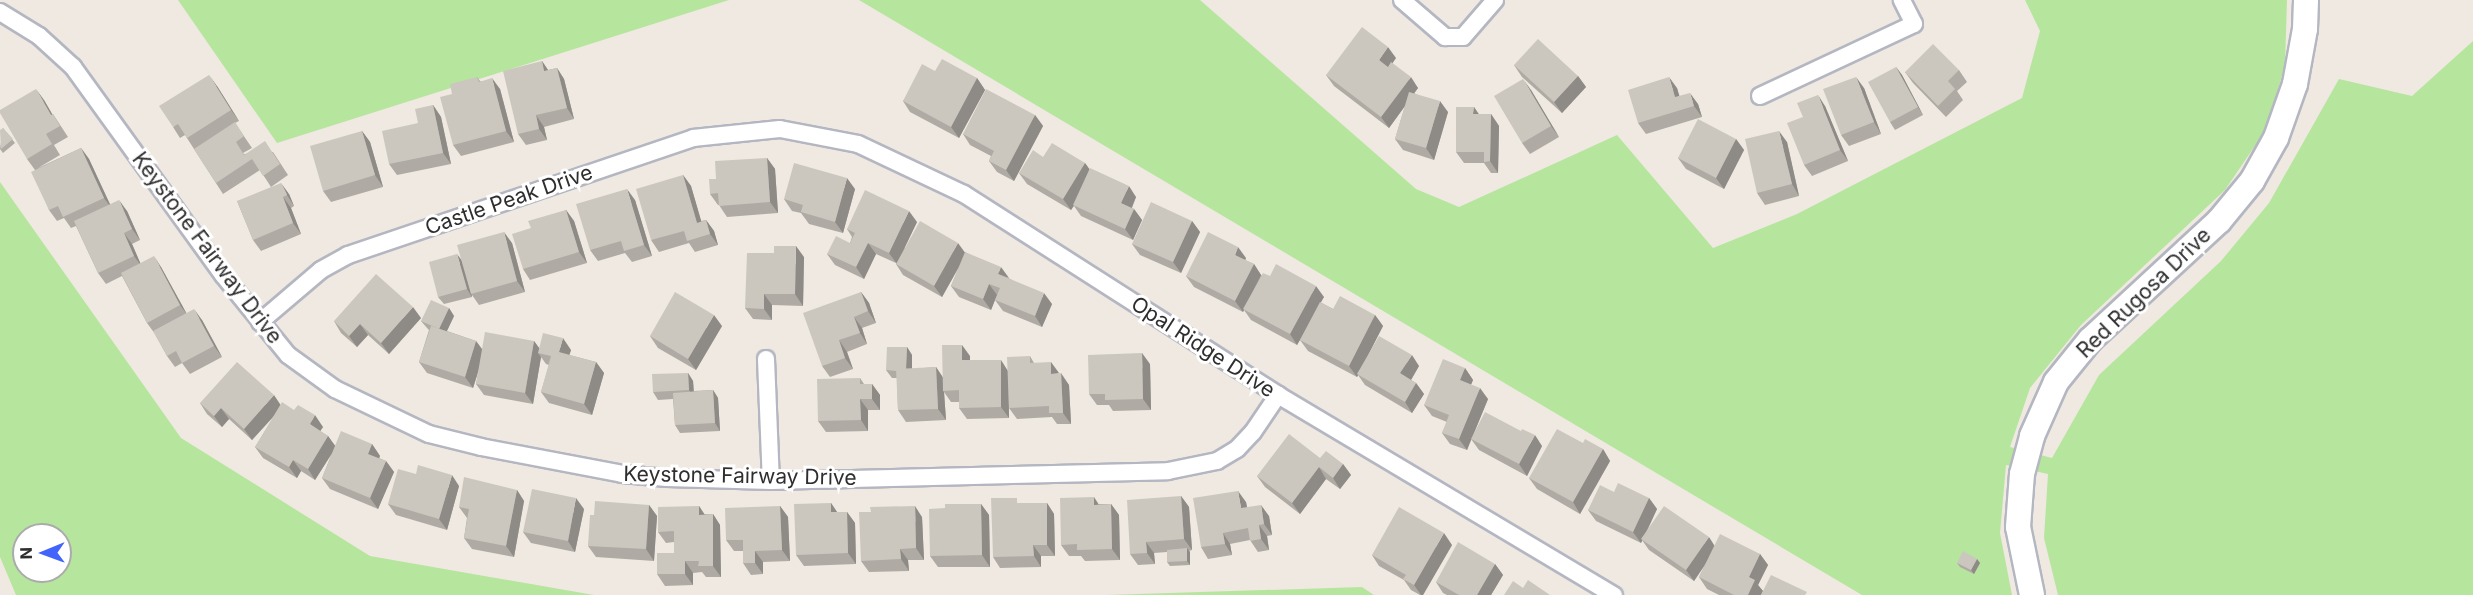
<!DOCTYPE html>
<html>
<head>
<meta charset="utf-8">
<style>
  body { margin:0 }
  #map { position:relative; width:2473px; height:595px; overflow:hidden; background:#efe9e1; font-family:Inter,sans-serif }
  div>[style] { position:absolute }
  .green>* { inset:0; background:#b6e59e }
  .roads { filter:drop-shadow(2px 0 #b4b7c1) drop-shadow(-2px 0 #b4b7c1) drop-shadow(0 2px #b4b7c1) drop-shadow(0 -2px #b4b7c1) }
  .street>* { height:16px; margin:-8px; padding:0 8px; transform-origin:8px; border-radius:8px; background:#fff }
  .secondary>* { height:24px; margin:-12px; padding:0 12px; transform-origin:12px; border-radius:12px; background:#fff }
  .wall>* { inset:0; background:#afaba4 }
  .shaded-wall>* { inset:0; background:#8e8b86 }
  .building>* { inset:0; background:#cbc7bf }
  span { translate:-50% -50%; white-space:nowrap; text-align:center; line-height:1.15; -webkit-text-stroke:6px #fff; paint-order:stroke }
  .street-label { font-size:21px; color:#2e2e2e }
  .north { position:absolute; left:12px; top:523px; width:60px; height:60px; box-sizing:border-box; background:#fff; border:2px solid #ababab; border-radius:50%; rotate:269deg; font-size:16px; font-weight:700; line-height:24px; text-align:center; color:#2e2e2e }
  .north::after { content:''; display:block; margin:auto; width:21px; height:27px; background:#4264fb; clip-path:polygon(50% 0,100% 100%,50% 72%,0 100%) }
</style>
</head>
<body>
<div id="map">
  <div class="green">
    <i style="clip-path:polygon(178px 0,729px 0,277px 143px)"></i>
    <i style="clip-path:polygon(859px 0,1200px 0,1416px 189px,1459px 207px,1617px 135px,1713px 248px,1797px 214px,2022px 98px,2040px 31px,2025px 0,2287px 0,2285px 65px,2267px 128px,2225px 190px,2081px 325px,2030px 388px,2010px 447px,2052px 458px,2099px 375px,2221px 261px,2269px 203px,2339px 79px,2412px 96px,2473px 41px,2473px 595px,2058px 595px,2044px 538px,2048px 474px,2006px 465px,2000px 533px,2012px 595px,1862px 595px)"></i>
    <i style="clip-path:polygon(evenodd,0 182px,181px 438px,370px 556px,594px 595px,16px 595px,0 557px,0 182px,24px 535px,60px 535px,60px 571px,24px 571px,24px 535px)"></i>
    <i style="clip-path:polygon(1362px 587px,1374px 595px,1107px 595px)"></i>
  </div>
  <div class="roads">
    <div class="street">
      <i style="left:1402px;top:0;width:57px;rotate:40.7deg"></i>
      <i style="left:1445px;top:37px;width:18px"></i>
      <i style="left:1463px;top:37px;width:49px;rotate:-49.1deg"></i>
      <i style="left:0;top:12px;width:46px;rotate:31.6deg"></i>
      <i style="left:39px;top:36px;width:46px;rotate:42.4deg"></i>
      <i style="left:73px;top:67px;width:256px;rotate:54.2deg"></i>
      <i style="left:223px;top:275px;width:103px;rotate:50.9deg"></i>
      <i style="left:288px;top:355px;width:58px;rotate:35.9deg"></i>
      <i style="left:335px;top:389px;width:104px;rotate:25.6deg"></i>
      <i style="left:429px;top:434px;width:54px;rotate:14deg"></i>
      <i style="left:481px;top:447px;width:144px;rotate:10.8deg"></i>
      <i style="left:622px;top:474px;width:45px;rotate:5.1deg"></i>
      <i style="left:667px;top:478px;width:104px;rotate:1.7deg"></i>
      <i style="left:771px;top:481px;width:397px;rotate:-1.4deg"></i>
      <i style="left:1168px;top:471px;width:50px;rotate:-11.5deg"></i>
      <i style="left:1217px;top:461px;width:23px;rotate:-31deg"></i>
      <i style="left:1237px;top:449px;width:23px;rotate:-47deg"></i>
      <i style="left:1253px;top:432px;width:45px;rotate:-56deg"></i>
      <i style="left:1760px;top:96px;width:170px;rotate:-25.1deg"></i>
      <i style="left:1914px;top:24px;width:27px;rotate:-117deg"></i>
      <i style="left:260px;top:322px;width:80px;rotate:-40.4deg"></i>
      <i style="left:321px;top:270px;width:31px;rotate:-29deg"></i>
      <i style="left:348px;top:255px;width:364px;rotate:-18.7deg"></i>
      <i style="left:693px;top:138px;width:87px;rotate:-5.9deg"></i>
      <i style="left:780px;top:129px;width:79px;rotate:10.9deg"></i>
      <i style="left:858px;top:144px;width:117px;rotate:25.3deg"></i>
      <i style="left:964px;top:194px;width:373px;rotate:32.6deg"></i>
      <i style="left:1278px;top:395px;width:391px;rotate:30.8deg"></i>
      <i style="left:766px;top:359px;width:122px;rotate:87.7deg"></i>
    </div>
    <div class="secondary">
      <i style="left:2032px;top:595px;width:69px;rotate:-101.6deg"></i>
      <i style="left:2018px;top:527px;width:53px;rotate:-85.7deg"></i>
      <i style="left:2022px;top:474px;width:39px;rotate:-75deg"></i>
      <i style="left:2032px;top:436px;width:59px;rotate:-66deg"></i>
      <i style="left:2056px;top:382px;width:54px;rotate:-51deg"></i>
      <i style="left:2090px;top:340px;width:176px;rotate:-42.7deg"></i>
      <i style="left:2219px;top:221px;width:52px;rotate:-50.5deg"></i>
      <i style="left:2252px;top:181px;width:49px;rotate:-60.8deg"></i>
      <i style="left:2276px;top:138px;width:57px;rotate:-70.6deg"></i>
      <i style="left:2295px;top:84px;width:56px;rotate:-79.7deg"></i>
      <i style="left:2305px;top:29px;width:29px;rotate:-88deg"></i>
    </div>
  </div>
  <div class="wall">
    <i style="clip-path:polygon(1396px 58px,1392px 63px,1418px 88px,1414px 93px,1448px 112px,1434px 160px,1403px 150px,1395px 139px,1405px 106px,1389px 128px,1334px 86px,1326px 75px)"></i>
    <i style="clip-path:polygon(542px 61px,548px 70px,557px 68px,564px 79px,574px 119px,544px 127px,547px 140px,526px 145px,518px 134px)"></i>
    <i style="clip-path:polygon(1514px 65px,1578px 76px,1586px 87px,1562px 113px,1522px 77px)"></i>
    <i style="clip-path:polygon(1896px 67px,1902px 75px,1923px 115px,1895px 130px,1890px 122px)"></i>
    <i style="clip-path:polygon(1959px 70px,1967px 82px,1957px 91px,1963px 100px,1946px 117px,1913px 83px,1905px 72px)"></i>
    <i style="clip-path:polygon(935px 71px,977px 78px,985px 90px,959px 138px,910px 112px,903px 101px)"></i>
    <i style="clip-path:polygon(477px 77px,480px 81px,500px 89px,514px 142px,461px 156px,453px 145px,452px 94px)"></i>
    <i style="clip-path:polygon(217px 86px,239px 121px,235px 123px,252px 148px,243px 153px,244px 154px,273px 152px,288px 175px,271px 187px,260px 170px,223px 194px,185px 135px,180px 138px,173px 127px)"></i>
    <i style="clip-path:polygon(1677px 88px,1679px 96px,1698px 104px,1702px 117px,1646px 134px,1638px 123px)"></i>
    <i style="clip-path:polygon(1864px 88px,1881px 134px,1849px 146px,1841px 135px)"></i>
    <i style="clip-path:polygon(1531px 90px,1559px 137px,1530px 154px,1522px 143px)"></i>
    <i style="clip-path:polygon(44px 100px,52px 114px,53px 114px,68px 137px,54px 145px,60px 155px,38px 168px,81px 148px,89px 159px,110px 204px,127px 211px,140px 240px,132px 244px,140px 263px,161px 267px,186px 313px,202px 320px,222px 357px,190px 374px,182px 363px,175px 367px,167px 356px,155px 334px,147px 323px,122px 276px,106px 284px,98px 273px,76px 226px,71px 228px,64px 218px,57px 221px,49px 210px,35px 170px,27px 159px)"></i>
    <i style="clip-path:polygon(433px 105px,441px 117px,451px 164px,397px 175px,389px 164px,418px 123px)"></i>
    <i style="clip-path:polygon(1825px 106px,1848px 161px,1812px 176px,1804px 165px,1803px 117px)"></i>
    <i style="clip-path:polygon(1474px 107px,1479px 114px,1491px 114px,1499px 126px,1498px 173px,1491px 173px,1484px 163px,1464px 163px,1456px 152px)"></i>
    <i style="clip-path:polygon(1035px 115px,1043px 126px,1014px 181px,997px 172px,989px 161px,991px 156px,970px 145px,963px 134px)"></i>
    <i style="clip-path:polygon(3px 128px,15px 143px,3px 153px,0 149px)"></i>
    <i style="clip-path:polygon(362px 131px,370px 142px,383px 187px,331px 202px,323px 191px)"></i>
    <i style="clip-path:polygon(1736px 139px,1744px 150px,1724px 189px,1686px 169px,1678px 158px)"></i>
    <i style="clip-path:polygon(1787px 142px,1799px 196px,1765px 205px,1757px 193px)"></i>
    <i style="clip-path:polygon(1043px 157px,1085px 163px,1089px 169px,1136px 197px,1132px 208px,1134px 209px,1142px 220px,1133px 240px,1081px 216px,1074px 206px,1071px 210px,1027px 184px,1019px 173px)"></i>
    <i style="clip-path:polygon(767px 158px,775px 169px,778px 213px,727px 217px,719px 205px,718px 205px,710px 194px,716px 179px)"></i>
    <i style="clip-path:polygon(683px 175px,691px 186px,701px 221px,706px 220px,714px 231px,718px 245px,695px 252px,689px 243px,659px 252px,651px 240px)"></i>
    <i style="clip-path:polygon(855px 189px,843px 233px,809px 224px,801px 213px,792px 211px,784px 199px)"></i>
    <i style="clip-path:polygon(289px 194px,294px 206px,291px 208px,301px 234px,261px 251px,253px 240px,237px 201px)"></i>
    <i style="clip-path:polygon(635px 200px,652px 256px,632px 262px,625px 253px,598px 261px,590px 250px)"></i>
    <i style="clip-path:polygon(566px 210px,574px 221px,587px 263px,530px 280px,523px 269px,531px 228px)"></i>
    <i style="clip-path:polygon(1192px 221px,1200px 232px,1181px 273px,1140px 255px,1132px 244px)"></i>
    <i style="clip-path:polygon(917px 222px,904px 248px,965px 252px,1052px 304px,1042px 327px,1003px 311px,995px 300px,997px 295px,991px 310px,959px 297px,951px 286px,959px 267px,942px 297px,903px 275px,896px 264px,896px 263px,876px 254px,864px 279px,835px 265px,827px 254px,850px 243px,852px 237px,847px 229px)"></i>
    <i style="clip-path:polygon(512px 243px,525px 292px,479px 305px,472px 295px,472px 297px,444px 304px,438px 297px,462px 261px)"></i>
    <i style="clip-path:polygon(804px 257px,803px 306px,772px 305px,772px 320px,753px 319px,745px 308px)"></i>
    <i style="clip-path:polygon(1246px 258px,1245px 260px,1254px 264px,1261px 275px,1270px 276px,1324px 297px,1320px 302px,1333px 309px,1375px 315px,1383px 326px,1368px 355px,1419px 366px,1411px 380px,1416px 383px,1424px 394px,1412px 413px,1365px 385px,1358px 375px,1357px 377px,1308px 351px,1300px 340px,1303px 335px,1297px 345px,1251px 320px,1244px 310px,1243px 312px,1194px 287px,1186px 276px)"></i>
    <i style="clip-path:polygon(861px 292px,869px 303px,876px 323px,862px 328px,867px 344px,847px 352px,853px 369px,830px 377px,822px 366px)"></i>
    <i style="clip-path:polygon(449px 308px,454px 316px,447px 331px,476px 341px,482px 349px,534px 341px,539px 348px,571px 350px,569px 355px,596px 362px,604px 373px,592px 415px,549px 403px,541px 392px,549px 365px,546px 364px,541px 357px,533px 404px,484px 395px,476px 384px,479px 370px,473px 388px,427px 373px,419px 362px,429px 330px,427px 328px,421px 321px)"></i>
    <i style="clip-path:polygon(421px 318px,389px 354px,368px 335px,357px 347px,341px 333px,334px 321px)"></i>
    <i style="clip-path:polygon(722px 326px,696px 370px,658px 348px,650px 336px)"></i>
    <i style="clip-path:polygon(907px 347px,912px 355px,912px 369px,936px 367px,943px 378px,970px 356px,970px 360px,1008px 371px,1030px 356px,1034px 363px,1059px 374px,1069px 385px,1071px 424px,1057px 424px,1052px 417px,1017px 419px,1009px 408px,1009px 396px,1009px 418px,967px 419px,959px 408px,959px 402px,951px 402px,944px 392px,946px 420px,906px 422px,898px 410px,897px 378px,892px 378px,886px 370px)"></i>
    <i style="clip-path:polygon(1150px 364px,1151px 410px,1113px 411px,1109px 405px,1097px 405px,1089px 394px)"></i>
    <i style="clip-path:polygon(1465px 368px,1473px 380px,1471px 385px,1488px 399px,1472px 438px,1542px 446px,1527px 476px,1479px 450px,1471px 439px,1467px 450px,1450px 444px,1442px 433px,1447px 422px,1432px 416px,1424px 405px)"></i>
    <i style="clip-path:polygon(688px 373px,693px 381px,694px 391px,713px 390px,718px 398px,720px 431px,680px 433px,675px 425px,673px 399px,658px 400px,653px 392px)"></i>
    <i style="clip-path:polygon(860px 378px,864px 384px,872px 384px,880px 395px,880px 410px,868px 410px,868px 431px,826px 432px,818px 421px)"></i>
    <i style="clip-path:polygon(200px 403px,281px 405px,323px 427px,320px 431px,328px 436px,335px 446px,372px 444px,380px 456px,379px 458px,386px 461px,394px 472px,378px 509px,330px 489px,322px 478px,332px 453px,315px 480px,301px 471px,297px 478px,263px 458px,255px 447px,275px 415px,252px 440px,229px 419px,222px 427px,207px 414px)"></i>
    <i style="clip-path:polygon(1583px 443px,1603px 449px,1610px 461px,1580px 514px,1537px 489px,1529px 478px)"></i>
    <i style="clip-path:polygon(1320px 458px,1343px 464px,1351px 475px,1340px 489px,1326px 479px,1300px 514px,1265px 487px,1257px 476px)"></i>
    <i style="clip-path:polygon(459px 486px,447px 530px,396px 515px,388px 504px)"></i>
    <i style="clip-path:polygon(517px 490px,524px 501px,514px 557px,472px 549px,464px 538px,467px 518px,459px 507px)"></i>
    <i style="clip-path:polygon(1614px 492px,1649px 498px,1657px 509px,1647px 531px,1715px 546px,1760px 554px,1768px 565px,1758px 585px,1763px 591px,1761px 595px,1719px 595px,1707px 589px,1699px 577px,1705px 565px,1694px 581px,1649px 550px,1642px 540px,1641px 543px,1596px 521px,1588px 510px)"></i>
    <i style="clip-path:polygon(1181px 496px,1189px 507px,1192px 550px,1189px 551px,1190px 552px,1190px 565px,1170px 566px,1167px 562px,1167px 552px,1154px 553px,1155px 564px,1138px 565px,1130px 554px)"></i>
    <i style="clip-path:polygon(1246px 502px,1247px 507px,1269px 516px,1272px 535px,1267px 536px,1269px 550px,1258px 552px,1250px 540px,1230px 544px,1232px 555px,1208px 559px,1201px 547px)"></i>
    <i style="clip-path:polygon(831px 503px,837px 512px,847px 512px,855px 523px,856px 564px,804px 566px,796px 555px)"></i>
    <i style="clip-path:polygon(1020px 503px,1047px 503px,1054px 514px,1055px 556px,1041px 556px,1041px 567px,1000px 568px,993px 557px)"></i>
    <i style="clip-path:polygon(981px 504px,989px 515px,990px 567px,938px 567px,930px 556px,945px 508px)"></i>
    <i style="clip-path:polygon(1099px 504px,1111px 504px,1119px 515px,1120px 560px,1085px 561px,1081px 556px,1069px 556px,1061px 545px)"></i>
    <i style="clip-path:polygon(649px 505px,657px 516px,654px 561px,596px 557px,588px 546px,594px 515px)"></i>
    <i style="clip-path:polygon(699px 506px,704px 514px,713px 514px,720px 525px,721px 577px,706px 577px,702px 572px,693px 573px,693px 585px,665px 586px,657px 574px,674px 553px,674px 542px,666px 543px,658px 532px)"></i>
    <i style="clip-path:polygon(780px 506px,788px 517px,790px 561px,763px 562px,763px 574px,751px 575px,743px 563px,743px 551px,734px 551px,726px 540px)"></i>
    <i style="clip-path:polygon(584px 509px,575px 552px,531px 543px,523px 532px)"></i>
    <i style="clip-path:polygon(922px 517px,924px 560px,908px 560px,909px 571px,869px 572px,861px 561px)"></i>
    <i style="clip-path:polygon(1452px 545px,1423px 595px,1420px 595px,1411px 590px,1404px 580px,1379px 566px,1372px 555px)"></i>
    <i style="clip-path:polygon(1977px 559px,1980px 563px,1974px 574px,1960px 567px,1957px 563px)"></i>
    <i style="clip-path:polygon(1495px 564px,1503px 575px,1491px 595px,1447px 595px,1443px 593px,1436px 582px)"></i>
  </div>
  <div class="shaded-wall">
    <i style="clip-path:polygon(1388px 47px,1396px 58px,1387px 71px,1379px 60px)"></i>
    <i style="clip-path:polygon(542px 61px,550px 73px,544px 71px)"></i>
    <i style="clip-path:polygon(1896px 67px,1902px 75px,1923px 115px,1918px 107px)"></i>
    <i style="clip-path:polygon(557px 68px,564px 79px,574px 119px,567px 108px)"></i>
    <i style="clip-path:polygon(209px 75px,217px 86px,239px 121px,231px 110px)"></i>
    <i style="clip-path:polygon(1578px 76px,1586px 87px,1562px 113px,1554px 102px)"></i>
    <i style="clip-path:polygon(1411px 77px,1418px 88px,1389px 128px,1381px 117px)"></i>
    <i style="clip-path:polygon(1669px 77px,1677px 88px,1683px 108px,1675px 97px)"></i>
    <i style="clip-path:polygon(1856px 77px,1864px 88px,1881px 134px,1874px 122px)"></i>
    <i style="clip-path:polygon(492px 78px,500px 89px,514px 142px,506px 131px)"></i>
    <i style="clip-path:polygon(977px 78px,985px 90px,959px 138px,951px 127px)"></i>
    <i style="clip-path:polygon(1523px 79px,1531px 90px,1559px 137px,1551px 126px)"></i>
    <i style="clip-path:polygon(36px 89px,44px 100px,59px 126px,51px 115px)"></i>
    <i style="clip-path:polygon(1690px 93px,1698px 104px,1702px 117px,1694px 106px)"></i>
    <i style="clip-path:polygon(1818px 95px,1825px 106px,1848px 161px,1840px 150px)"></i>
    <i style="clip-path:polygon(1440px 101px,1448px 112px,1434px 160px,1426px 148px)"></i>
    <i style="clip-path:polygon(433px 105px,441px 117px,451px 164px,443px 153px)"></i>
    <i style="clip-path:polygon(1474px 107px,1481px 118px,1473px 114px)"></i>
    <i style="clip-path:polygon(1491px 114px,1499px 126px,1498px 173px,1490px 161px)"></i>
    <i style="clip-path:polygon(536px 115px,544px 127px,547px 140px,539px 129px)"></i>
    <i style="clip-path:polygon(1035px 115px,1043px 126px,1014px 181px,1006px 170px)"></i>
    <i style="clip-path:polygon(362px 131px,370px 142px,383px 187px,375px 175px)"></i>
    <i style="clip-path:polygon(1779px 131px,1787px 142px,1799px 196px,1792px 184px)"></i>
    <i style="clip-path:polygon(1736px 139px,1744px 150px,1724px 189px,1716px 178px)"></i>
    <i style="clip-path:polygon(81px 148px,89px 159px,112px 209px,104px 198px)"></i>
    <i style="clip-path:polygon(767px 158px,775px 169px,778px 213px,770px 202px)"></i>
    <i style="clip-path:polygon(1085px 163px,1093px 174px,1071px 210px,1063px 199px)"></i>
    <i style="clip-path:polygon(683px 175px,691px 186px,705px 234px,697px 223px)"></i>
    <i style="clip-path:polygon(847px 178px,855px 189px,843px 233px,835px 222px)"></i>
    <i style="clip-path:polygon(281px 183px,289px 194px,294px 206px,287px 195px)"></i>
    <i style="clip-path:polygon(1129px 186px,1136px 197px,1129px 214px,1121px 203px)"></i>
    <i style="clip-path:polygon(627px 189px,635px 200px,652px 256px,644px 245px)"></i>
    <i style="clip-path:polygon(283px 197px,291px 208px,301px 234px,293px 223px)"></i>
    <i style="clip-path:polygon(119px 200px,127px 211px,140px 240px,132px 229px)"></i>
    <i style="clip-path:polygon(1134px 209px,1142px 220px,1133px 240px,1125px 229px)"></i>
    <i style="clip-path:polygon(566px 210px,574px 221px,587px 263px,579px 252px)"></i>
    <i style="clip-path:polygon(909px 211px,917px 222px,897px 264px,889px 253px)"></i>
    <i style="clip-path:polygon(706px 220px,714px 231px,718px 245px,710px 234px)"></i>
    <i style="clip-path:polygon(1192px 221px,1200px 232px,1181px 273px,1173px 262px)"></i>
    <i style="clip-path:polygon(504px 232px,512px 243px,525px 292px,517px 281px)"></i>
    <i style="clip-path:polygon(124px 233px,132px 244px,142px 267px,134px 256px)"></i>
    <i style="clip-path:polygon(868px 243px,876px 254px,864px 279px,856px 267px)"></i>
    <i style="clip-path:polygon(958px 243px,966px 254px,942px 297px,934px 286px)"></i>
    <i style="clip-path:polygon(796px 246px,804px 257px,803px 306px,795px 294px)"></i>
    <i style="clip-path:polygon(1238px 247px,1246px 258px,1243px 266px,1235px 255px)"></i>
    <i style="clip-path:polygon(457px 254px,463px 262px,472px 297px,467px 289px)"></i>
    <i style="clip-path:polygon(154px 256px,161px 267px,188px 316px,180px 305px)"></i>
    <i style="clip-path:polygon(1254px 264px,1261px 275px,1243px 312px,1235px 301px)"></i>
    <i style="clip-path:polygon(1001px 267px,1009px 278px,998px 274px)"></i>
    <i style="clip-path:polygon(989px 284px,997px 295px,991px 310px,983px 299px)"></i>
    <i style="clip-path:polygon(1316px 286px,1324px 297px,1297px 345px,1290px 334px)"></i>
    <i style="clip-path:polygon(861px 292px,869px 303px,876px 323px,868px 311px)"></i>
    <i style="clip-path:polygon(1044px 293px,1052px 304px,1042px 327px,1035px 316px)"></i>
    <i style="clip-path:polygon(764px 294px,772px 305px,772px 320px,764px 309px)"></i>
    <i style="clip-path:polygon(413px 307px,421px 318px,389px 354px,381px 343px)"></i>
    <i style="clip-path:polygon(449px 308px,454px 316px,444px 337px,439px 329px)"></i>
    <i style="clip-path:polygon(194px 309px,202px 320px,222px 357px,214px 346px)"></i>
    <i style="clip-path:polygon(714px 315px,722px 326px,696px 370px,688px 359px)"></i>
    <i style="clip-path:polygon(1375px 315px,1383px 326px,1357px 377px,1349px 366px)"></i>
    <i style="clip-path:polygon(854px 317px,862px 328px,867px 344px,860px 333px)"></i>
    <i style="clip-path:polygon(360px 324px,368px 335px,357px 347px,349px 336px)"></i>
    <i style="clip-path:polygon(563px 338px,571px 350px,567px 363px,559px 352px)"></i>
    <i style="clip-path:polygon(839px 340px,847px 352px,853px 369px,845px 358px)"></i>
    <i style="clip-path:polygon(476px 341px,484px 352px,473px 388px,465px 377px)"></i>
    <i style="clip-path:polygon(534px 341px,542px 352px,538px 353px,541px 357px,533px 404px,525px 393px)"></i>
    <i style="clip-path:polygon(962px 345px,970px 356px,970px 372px,962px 360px)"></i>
    <i style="clip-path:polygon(907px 347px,912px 355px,912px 379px,906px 371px)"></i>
    <i style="clip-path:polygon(1142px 353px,1150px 364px,1151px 410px,1143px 399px)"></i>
    <i style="clip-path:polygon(1412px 355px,1419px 366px,1408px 385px,1400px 373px)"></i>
    <i style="clip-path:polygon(1001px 360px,1008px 371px,1009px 418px,1001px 407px)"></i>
    <i style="clip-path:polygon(596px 362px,604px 373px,592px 415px,584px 404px)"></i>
    <i style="clip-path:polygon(1051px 362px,1059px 373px,1051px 374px)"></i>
    <i style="clip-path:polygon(936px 367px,944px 379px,943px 391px,944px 392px,946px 420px,938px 409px)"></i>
    <i style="clip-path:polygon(1465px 368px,1473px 380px,1468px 391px,1460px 380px)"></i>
    <i style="clip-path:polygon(688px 373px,693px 381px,694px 398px,689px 390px)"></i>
    <i style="clip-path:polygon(1061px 373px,1069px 385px,1071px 424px,1063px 413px)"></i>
    <i style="clip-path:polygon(1416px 383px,1424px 394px,1412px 413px,1405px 402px)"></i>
    <i style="clip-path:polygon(872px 384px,880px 395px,880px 410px,872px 399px)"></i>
    <i style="clip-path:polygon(1480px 388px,1488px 399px,1467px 450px,1459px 439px)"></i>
    <i style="clip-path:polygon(713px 390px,718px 398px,720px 431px,715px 423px)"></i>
    <i style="clip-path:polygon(274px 395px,282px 407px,252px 440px,244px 429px)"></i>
    <i style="clip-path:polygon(860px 399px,868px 410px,868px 431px,861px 420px)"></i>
    <i style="clip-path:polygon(221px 408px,229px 419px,222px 427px,214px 416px)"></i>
    <i style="clip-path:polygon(315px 415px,323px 427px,317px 436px,310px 424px)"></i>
    <i style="clip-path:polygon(1535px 435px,1542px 446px,1527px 476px,1519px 464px)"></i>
    <i style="clip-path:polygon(328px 436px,336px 447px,315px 480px,308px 469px)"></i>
    <i style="clip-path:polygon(372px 444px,380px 456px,376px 465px,368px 454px)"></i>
    <i style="clip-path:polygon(1603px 449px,1610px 461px,1580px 514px,1573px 502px)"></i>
    <i style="clip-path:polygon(293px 460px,301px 471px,297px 478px,289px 467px)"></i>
    <i style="clip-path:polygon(386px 461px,394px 472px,378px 509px,370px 498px)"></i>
    <i style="clip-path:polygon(1343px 464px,1351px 475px,1340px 489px,1333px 478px)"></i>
    <i style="clip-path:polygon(1319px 467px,1326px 479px,1300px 514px,1292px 503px)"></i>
    <i style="clip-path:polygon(452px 475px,459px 486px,447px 530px,439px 519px)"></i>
    <i style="clip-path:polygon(517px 490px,524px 501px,514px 557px,506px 546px)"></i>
    <i style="clip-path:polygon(1238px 491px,1246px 502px,1249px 519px,1241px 508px)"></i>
    <i style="clip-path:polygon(1181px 496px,1189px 507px,1192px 550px,1184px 539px)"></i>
    <i style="clip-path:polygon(1094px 497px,1101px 508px,1094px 505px)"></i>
    <i style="clip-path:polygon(576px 498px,584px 509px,575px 552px,568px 541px)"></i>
    <i style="clip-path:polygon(1649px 498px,1657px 509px,1641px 543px,1633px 532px)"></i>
    <i style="clip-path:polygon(831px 503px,839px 515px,831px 512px)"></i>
    <i style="clip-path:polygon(1047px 503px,1054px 514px,1055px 556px,1047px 545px)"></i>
    <i style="clip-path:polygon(981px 504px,989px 515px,990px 567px,982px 555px)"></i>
    <i style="clip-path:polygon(1111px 504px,1119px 515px,1120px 560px,1112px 549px)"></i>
    <i style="clip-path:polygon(649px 505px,657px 516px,654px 561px,646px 549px)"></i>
    <i style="clip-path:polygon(1261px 505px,1269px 516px,1272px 535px,1264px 524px)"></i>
    <i style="clip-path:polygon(699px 506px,707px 518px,699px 515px)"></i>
    <i style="clip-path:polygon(780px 506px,788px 517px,790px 561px,782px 550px)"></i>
    <i style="clip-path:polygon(915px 506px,922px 517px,924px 560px,916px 548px)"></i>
    <i style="clip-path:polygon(847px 512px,855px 523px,856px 564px,848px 553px)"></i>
    <i style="clip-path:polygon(713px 514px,720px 525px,721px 577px,713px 566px)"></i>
    <i style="clip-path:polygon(1259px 525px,1267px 536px,1269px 550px,1261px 539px)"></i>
    <i style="clip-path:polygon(1223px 533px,1230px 544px,1232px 555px,1225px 544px)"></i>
    <i style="clip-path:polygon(1444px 533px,1452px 545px,1423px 595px,1421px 595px,1414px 585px)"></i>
    <i style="clip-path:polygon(1709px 537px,1716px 548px,1694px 581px,1686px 570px)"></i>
    <i style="clip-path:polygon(1146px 542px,1154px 553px,1155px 564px,1147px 553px)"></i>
    <i style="clip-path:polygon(1033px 545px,1041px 556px,1041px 567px,1034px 556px)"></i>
    <i style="clip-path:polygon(1187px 548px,1190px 552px,1190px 565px,1187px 561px)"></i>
    <i style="clip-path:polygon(900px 549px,908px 560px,909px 571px,901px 559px)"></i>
    <i style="clip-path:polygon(755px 551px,763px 562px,763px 574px,755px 563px)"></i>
    <i style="clip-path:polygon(1760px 554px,1768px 565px,1758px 585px,1763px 591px,1761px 595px,1748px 595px,1749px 577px)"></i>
    <i style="clip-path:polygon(1977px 559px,1980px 563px,1974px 574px,1971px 570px)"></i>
    <i style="clip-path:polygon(685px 561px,693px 573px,693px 585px,685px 574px)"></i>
    <i style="clip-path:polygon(1495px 564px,1503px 575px,1491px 595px,1477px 595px)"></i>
  </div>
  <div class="building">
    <i style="clip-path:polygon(1362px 27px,1388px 47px,1379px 60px,1388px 67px,1391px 62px,1411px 77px,1381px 117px,1326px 75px)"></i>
    <i style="clip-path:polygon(1538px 39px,1578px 76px,1554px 102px,1514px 65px)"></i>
    <i style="clip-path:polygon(1933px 44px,1959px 70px,1948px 81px,1955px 89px,1938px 106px,1905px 72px)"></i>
    <i style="clip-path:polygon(942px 59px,977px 78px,951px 127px,903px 101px,922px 64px,935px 71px)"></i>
    <i style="clip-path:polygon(542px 61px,544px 71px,557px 68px,567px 108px,536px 115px,539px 129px,518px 134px,503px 71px)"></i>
    <i style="clip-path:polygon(1896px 67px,1918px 107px,1890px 122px,1868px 82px)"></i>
    <i style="clip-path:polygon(209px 75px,231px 110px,187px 138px,178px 124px,173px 127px,159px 106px)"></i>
    <i style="clip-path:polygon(477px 77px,479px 82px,492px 78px,506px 131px,453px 145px,440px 97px,452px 94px,450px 84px)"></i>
    <i style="clip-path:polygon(1669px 77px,1675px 97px,1690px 93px,1694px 106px,1638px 123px,1628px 90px)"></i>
    <i style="clip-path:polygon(1856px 77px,1874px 122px,1841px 135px,1823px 89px)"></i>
    <i style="clip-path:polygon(1523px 79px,1551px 126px,1522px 143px,1494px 96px)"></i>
    <i style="clip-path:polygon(36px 89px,51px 115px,53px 114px,60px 126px,46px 134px,52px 144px,27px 159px,0 113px,0 110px)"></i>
    <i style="clip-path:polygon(986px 89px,1035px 115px,1006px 170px,989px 161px,994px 151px,963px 134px)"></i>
    <i style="clip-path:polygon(1409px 92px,1440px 101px,1426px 148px,1395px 139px)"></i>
    <i style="clip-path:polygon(1818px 95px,1840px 150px,1804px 165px,1787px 123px,1803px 117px,1797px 103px)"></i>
    <i style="clip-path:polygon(433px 105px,443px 153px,389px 164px,382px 131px,418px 123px,415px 109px)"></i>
    <i style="clip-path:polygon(1456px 107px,1474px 107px,1473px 114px,1491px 114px,1490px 161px,1484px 162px,1484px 152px,1456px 152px)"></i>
    <i style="clip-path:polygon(1698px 119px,1736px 139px,1716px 178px,1678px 158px)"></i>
    <i style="clip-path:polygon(235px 122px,244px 136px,236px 142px,244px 155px,265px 141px,280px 164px,263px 176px,252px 159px,216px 183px,194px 149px)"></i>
    <i style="clip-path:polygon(3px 128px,13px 139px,1px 149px,0 130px)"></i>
    <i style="clip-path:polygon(362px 131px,375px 175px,323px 191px,310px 146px)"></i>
    <i style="clip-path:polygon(1779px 131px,1792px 184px,1757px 193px,1745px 139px)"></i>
    <i style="clip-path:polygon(1052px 143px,1085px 163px,1063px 199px,1019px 173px,1033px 150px,1043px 157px)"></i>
    <i style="clip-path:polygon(81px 148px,104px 198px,63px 217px,58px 206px,49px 210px,31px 172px)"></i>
    <i style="clip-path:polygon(767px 158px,770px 202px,719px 206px,718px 193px,710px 194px,709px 179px,716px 179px,715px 161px)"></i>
    <i style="clip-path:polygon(794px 163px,847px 178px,835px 222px,801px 212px,803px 205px,784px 199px)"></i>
    <i style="clip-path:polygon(1090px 168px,1129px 186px,1121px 203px,1134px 209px,1125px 229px,1073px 205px)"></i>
    <i style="clip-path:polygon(683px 175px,697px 223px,706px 220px,710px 234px,687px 241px,684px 231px,651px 240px,636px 189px)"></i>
    <i style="clip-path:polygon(281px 183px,287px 195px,283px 197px,293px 223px,253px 240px,237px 201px)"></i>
    <i style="clip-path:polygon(627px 189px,644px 245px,624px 251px,621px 241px,590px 250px,576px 204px)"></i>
    <i style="clip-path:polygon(865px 190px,909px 211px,889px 253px,868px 243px,856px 267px,827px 254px,836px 236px,850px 243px,855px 233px,847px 229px)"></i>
    <i style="clip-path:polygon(119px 200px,132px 229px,124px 233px,134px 256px,98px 273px,74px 221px)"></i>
    <i style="clip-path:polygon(1151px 202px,1192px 221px,1173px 262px,1132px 244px)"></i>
    <i style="clip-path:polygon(566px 210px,579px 252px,523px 269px,512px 234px,531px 228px,528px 221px)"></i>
    <i style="clip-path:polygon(920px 221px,958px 243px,934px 286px,896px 264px)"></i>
    <i style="clip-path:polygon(504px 232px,517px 281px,471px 294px,457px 245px)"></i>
    <i style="clip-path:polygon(1208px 232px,1238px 247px,1235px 255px,1254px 264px,1235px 301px,1186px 276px)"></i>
    <i style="clip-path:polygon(774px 246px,796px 246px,795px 294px,764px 294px,764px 309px,745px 308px,747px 253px,774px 253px)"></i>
    <i style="clip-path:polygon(965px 252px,1001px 267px,998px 274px,1044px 293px,1035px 316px,995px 300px,1000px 288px,989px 284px,983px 299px,951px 286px)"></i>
    <i style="clip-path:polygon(457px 254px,467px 289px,438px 297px,429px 262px)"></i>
    <i style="clip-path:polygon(154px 256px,180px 305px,147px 323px,121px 273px)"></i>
    <i style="clip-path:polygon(1276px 264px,1316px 286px,1290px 334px,1243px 309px,1263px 273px,1270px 276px)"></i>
    <i style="clip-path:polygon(376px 274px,413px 307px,381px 343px,360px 324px,349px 336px,334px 321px)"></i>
    <i style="clip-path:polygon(675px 292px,714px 315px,688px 359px,650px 336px)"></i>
    <i style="clip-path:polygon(861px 292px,868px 311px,854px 317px,860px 333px,839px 340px,845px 358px,822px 366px,803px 313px)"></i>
    <i style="clip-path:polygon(1340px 296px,1375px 315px,1349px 366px,1300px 340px,1320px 302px,1333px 309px)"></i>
    <i style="clip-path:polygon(431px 300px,449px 308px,439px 329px,421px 321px)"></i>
    <i style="clip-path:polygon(194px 309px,214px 346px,182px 363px,176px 351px,167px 356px,153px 331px)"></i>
    <i style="clip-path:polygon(431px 326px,476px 341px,465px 377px,419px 362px)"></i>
    <i style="clip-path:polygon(485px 332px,534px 341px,525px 393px,476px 384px)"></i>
    <i style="clip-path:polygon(543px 333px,563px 338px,559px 352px,596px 362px,584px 404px,541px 392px,551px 356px,538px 353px)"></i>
    <i style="clip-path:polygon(1379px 336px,1412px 355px,1400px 373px,1416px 383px,1405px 402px,1357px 374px)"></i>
    <i style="clip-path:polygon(942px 345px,962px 345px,962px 360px,1001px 360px,1001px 407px,959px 408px,959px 390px,943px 391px)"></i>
    <i style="clip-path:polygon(887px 347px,907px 347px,906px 369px,896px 369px,896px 371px,886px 370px)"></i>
    <i style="clip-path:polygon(1142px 353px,1143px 399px,1105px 400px,1105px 394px,1089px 394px,1088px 355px)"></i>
    <i style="clip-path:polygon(1030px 356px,1030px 363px,1051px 362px,1051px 374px,1061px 373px,1063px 413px,1049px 413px,1049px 406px,1009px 408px,1007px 357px)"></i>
    <i style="clip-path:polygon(1443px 359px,1465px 368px,1460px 380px,1480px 388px,1459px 439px,1442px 433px,1449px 415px,1424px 405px)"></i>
    <i style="clip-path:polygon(237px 362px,274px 395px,244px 429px,221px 408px,214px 416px,200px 403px)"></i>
    <i style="clip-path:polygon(936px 367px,938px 409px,898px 410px,896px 369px)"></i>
    <i style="clip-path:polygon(688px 373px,689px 390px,653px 392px,652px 374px)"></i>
    <i style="clip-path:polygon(860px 378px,860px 384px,872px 384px,872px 399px,860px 399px,861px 420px,818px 421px,817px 379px)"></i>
    <i style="clip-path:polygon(713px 390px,715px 423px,675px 425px,673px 393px)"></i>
    <i style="clip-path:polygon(282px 402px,294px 410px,298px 405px,315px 415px,310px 424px,328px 436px,308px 469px,293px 460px,289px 467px,255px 447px)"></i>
    <i style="clip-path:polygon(1485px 412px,1521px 431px,1522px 429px,1535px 435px,1519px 464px,1471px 439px)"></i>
    <i style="clip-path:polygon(1557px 429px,1583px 443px,1585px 439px,1603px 449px,1573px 502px,1529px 478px)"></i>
    <i style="clip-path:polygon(341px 431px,372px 444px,368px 454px,386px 461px,370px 498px,322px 478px)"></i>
    <i style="clip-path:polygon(1289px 434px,1320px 458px,1326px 451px,1343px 464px,1333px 478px,1319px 467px,1292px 503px,1257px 476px)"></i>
    <i style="clip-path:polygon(418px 465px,452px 475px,439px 519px,388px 504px,398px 469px,416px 474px)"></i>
    <i style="clip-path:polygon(464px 477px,517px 490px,506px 546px,464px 538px,469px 509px,459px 507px)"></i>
    <i style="clip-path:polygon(1618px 483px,1649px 498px,1633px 532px,1588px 510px,1600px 485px,1614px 492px)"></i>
    <i style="clip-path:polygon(532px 489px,576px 498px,568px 541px,523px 532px)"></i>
    <i style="clip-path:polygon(1238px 491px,1241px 508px,1261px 505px,1264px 524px,1259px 525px,1261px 539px,1250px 541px,1248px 528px,1223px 533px,1225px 544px,1201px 547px,1193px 498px)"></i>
    <i style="clip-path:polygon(1181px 496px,1184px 539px,1146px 542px,1147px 553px,1130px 554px,1127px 500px)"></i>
    <i style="clip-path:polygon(1094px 497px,1094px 505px,1111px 504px,1112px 549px,1077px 550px,1077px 544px,1061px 545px,1060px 498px)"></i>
    <i style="clip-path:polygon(991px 498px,1017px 498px,1017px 503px,1047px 503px,1047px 545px,1033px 545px,1034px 556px,993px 557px)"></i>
    <i style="clip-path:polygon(595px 501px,649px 505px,646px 549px,588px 546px,590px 515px,594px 515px)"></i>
    <i style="clip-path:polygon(831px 503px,831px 512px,847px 512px,848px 553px,796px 555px,794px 504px)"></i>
    <i style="clip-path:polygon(945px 504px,981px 504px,982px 555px,930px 556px,929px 509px,945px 508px)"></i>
    <i style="clip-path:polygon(699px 506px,699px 515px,713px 514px,713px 566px,698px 566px,699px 561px,685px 561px,685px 574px,657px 574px,657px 553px,674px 553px,674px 531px,658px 532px,658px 507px)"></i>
    <i style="clip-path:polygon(780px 506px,782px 550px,755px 551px,755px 563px,743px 563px,743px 540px,726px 540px,725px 508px)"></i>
    <i style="clip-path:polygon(915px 506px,916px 548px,900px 549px,901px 559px,861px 561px,859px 512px,871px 512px,870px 507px)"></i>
    <i style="clip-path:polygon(1664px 506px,1709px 537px,1686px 570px,1641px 539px)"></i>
    <i style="clip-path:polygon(1399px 507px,1444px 533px,1414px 585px,1403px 579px,1406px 575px,1372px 555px)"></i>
    <i style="clip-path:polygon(1720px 534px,1760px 554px,1749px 577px,1755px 580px,1748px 595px,1734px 595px,1699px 577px)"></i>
    <i style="clip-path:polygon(1458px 542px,1495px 564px,1477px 595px,1459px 595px,1436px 582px)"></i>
    <i style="clip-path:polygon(1187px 548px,1187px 561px,1167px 562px,1167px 550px)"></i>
    <i style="clip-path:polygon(1963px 551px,1977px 559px,1971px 570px,1957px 563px)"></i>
    <i style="clip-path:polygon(1771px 575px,1807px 592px,1805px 595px,1761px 595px)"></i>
    <i style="clip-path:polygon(1528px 580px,1550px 595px,1504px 595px,1513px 581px,1523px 588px)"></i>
  </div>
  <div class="street-label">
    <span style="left:509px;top:200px;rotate:-19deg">Castle Peak Drive</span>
    <span style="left:207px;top:248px;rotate:53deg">Keystone Fairway Drive</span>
    <span style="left:2144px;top:293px;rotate:-44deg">Red Rugosa Drive</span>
    <span style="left:1203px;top:347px;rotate:33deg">Opal Ridge Drive</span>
    <span style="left:740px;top:476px;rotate:1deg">Keystone Fairway Drive</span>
  </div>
  <div class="north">N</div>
</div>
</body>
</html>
